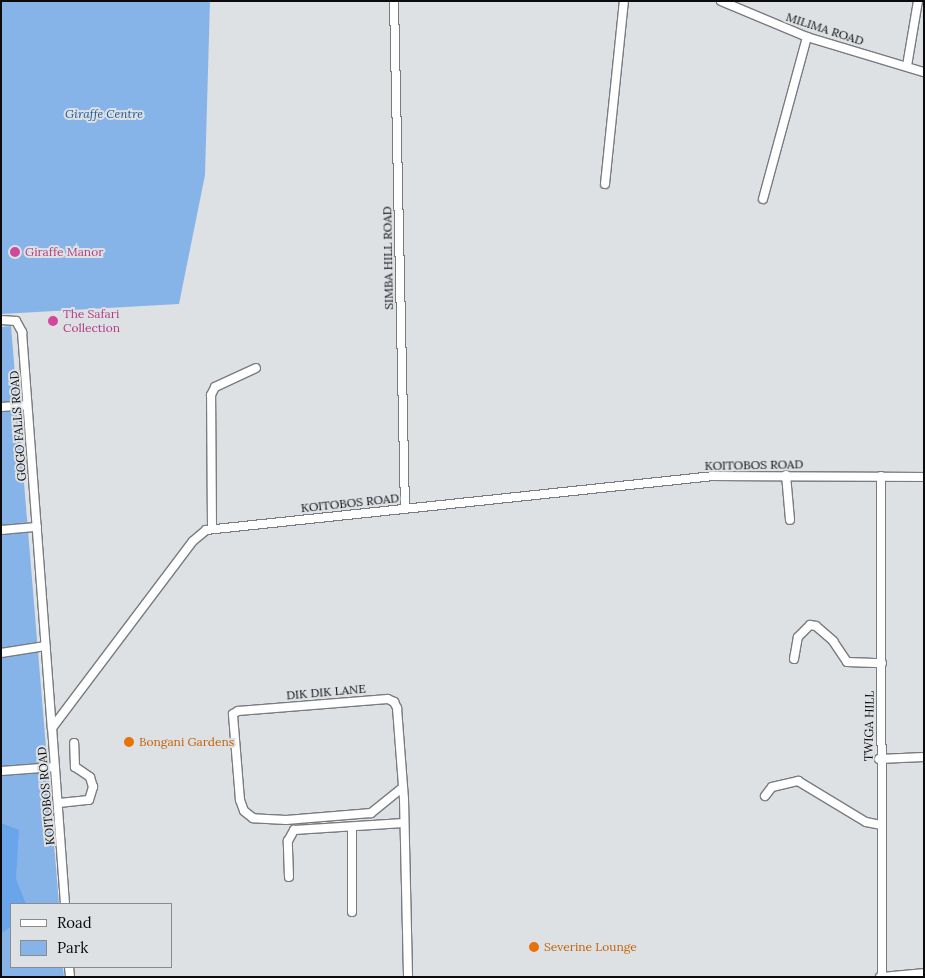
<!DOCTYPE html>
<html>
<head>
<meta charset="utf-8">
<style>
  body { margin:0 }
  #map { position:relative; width:925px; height:978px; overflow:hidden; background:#dee1e4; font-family:Lora,serif }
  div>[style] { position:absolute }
  .green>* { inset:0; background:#87b4e8 }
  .forest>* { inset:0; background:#69a5ea }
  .roads { filter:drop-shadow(1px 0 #797b7e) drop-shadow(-1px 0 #797b7e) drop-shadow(0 1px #797b7e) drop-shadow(0 -1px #797b7e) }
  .street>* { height:8px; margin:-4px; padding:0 4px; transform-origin:4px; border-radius:4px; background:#fff }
  .dots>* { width:14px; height:14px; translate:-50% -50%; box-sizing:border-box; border:2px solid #dee1e4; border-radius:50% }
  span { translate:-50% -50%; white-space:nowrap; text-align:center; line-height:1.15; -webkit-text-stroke:4px #dee1e4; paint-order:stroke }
  .street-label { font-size:12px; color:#0b0b0d }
  .park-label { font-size:12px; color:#1b5797; font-style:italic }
  .hotel-label { font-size:12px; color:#b23c85 }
  .left { translate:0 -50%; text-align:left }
  .food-label { font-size:12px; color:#c56008 }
  .frame { position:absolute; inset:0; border:2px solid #0b0b0d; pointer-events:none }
  .legend { position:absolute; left:10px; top:903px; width:162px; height:65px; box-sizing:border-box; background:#dee1e4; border:1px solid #8a8b8e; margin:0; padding:6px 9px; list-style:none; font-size:15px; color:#0b0b0d }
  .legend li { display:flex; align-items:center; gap:10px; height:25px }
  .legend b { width:25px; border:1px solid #8a8b8e }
</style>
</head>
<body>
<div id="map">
  <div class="green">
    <i style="clip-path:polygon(1px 1px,210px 1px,205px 175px,179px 304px,1px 314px)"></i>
    <i style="clip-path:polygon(11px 326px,59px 904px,11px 904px,11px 967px,63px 967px,64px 977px,1px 977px,1px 327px)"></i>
  </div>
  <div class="forest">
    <i style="clip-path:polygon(1px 823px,19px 830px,16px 879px,26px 904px,11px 904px,11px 927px,1px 933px)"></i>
  </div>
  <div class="roads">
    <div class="street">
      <i style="left:394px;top:1px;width:508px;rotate:88.76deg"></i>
      <i style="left:721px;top:1px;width:93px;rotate:22.7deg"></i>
      <i style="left:807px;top:37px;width:122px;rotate:16.7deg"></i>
      <i style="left:907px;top:66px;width:66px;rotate:-80.4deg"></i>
      <i style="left:605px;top:184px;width:184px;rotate:-84.1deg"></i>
      <i style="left:763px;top:199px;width:168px;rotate:-74.8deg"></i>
      <i style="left:1px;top:320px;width:15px;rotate:4deg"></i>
      <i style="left:16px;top:321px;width:13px;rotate:61deg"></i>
      <i style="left:22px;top:332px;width:397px;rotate:85.7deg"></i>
      <i style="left:1px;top:407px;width:26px;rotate:-4deg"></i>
      <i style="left:786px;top:475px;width:45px;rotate:84.9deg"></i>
      <i style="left:881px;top:476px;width:501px;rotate:89.89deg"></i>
      <i style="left:212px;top:528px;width:133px;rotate:-90.4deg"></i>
      <i style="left:211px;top:395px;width:9px;rotate:-63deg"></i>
      <i style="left:215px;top:387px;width:45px;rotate:-24.9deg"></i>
      <i style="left:1px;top:530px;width:36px;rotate:-5deg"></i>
      <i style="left:1px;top:653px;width:45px;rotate:-9deg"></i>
      <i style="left:794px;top:659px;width:22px;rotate:-80deg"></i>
      <i style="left:798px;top:637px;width:17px;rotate:-45deg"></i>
      <i style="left:810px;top:625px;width:6px;rotate:9deg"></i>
      <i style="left:816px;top:626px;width:23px;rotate:41deg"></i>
      <i style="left:833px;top:641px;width:25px;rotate:56deg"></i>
      <i style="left:847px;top:662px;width:35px;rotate:2deg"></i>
      <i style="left:879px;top:759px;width:45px;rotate:-2.5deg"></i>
      <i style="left:1px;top:771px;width:54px;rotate:-4.2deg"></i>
      <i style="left:402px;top:788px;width:40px;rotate:141deg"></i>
      <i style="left:371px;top:813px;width:85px;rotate:175.3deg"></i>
      <i style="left:286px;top:820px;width:33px;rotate:-177deg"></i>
      <i style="left:253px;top:818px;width:11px;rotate:-142deg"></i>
      <i style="left:244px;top:811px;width:12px;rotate:-110deg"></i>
      <i style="left:240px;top:800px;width:86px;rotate:-94.7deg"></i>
      <i style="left:233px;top:714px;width:6px;rotate:-31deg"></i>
      <i style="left:238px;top:711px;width:150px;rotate:-4.6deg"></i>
      <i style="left:388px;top:699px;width:7px;rotate:27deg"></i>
      <i style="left:394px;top:702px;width:7px;rotate:63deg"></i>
      <i style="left:397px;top:708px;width:91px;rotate:85.6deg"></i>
      <i style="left:404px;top:799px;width:178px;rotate:88.7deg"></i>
      <i style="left:765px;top:796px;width:11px;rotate:-52deg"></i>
      <i style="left:772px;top:787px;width:27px;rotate:-13deg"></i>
      <i style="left:798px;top:781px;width:79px;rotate:31.1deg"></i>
      <i style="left:866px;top:822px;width:16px;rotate:11deg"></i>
      <i style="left:59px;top:803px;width:30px;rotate:-6deg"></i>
      <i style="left:89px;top:800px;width:14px;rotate:-73deg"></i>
      <i style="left:93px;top:787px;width:10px;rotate:-107deg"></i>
      <i style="left:90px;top:777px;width:18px;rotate:-146deg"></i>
      <i style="left:75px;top:767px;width:24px;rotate:-92deg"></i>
      <i style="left:352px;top:827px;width:85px;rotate:90deg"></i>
      <i style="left:289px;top:877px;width:36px;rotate:-92deg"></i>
      <i style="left:288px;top:841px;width:13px;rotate:-61deg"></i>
      <i style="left:294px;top:830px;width:110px;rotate:-3.6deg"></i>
      <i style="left:65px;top:904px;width:176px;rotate:-94.2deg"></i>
      <i style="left:52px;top:728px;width:234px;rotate:-53deg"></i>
      <i style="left:193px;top:541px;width:17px;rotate:-40deg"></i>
      <i style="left:206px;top:530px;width:511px;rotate:-6.07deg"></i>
      <i style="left:714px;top:476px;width:210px;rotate:0.3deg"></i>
      <i style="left:69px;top:967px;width:10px;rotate:84deg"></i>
      <i style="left:880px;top:977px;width:44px;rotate:-5.2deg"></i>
    </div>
  </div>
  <div class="dots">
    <i style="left:15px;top:252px;background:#d1479c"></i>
    <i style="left:53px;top:321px;background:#d1479c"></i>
    <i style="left:129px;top:742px;background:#e8710a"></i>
    <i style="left:534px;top:947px;background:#e8710a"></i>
  </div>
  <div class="street-label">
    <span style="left:825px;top:29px;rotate:18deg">MILIMA ROAD</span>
    <span style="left:388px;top:258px;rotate:-91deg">SIMBA HILL ROAD</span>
    <span style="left:18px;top:426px;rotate:-94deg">GOGO FALLS ROAD</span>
    <span style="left:754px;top:465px;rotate:-1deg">KOITOBOS ROAD</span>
    <span style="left:350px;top:503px;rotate:-6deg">KOITOBOS ROAD</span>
    <span style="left:326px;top:692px;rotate:-5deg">DIK DIK LANE</span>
    <span style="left:869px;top:726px;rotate:-89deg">TWIGA HILL</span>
    <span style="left:46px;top:796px;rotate:-95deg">KOITOBOS ROAD</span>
  </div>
  <div class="park-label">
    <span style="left:104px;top:114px">Giraffe Centre</span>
  </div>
  <div class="hotel-label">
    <span class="left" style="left:25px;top:252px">Giraffe Manor</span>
    <span class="left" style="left:63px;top:321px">The Safari<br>Collection</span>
  </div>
  <div class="food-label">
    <span class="left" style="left:139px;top:742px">Bongani Gardens</span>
    <span class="left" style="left:544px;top:947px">Severine Lounge</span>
  </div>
  <div class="frame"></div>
  <ul class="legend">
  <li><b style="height:6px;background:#fff"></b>Road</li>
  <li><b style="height:14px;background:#87b4e8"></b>Park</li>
  </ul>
</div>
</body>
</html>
